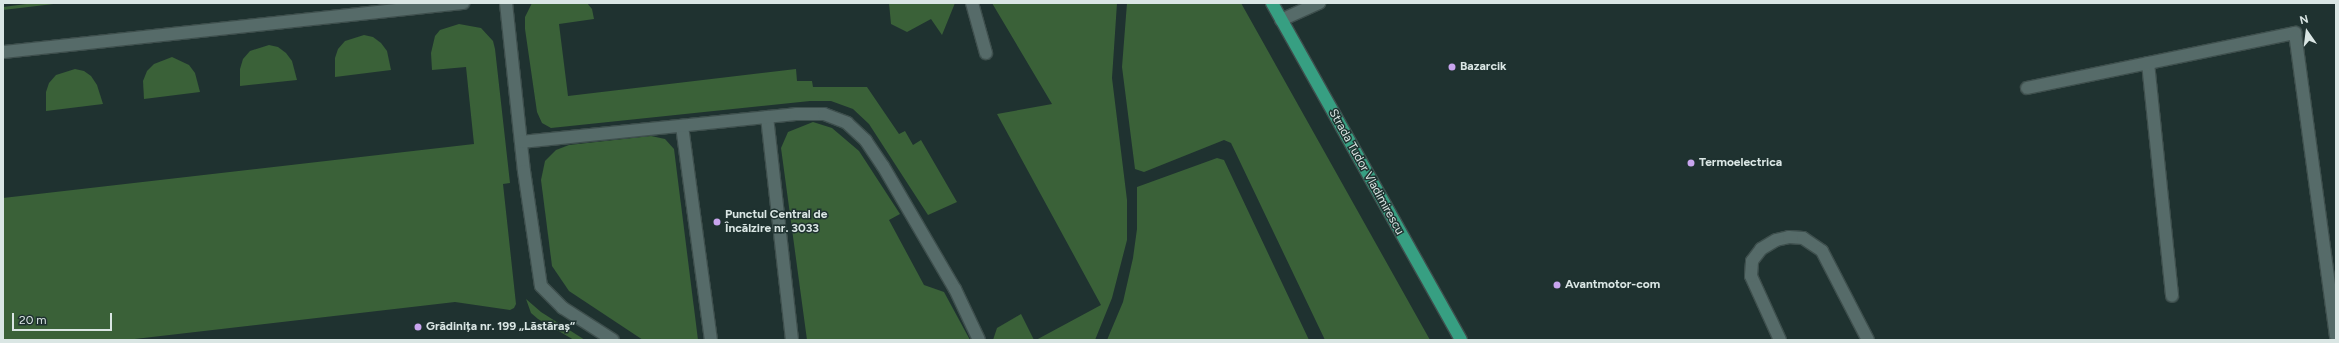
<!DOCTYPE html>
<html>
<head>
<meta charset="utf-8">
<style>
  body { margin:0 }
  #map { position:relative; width:2339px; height:343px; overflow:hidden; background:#1f3230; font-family:Figtree,sans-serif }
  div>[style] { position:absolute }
  .green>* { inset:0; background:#3a6138 }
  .roads { filter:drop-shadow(1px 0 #3e4f4d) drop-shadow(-1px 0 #3e4f4d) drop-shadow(0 1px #3e4f4d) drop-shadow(0 -1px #3e4f4d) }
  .minor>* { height:12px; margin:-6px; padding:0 6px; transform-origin:6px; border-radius:6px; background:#566b69 }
  .major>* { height:12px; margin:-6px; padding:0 6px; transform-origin:6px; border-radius:6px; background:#379f82 }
  .dots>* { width:11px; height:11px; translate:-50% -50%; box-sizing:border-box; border:2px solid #1f3230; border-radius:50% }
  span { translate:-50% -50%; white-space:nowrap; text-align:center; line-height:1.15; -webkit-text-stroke:3px #1f3230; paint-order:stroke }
  .poi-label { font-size:12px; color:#dae6e4; font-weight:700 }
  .left { translate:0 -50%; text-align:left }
  .street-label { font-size:12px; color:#dae6e4 }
  .frame { position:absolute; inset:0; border:4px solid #dae6e4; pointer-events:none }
  .north { position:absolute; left:2287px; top:12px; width:40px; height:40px; -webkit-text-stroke:3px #1f3230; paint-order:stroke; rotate:346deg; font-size:11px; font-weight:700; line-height:16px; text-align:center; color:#dae6e4 }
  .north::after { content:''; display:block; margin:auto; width:14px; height:18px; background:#dae6e4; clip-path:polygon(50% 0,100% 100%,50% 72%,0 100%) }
  .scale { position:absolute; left:12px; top:313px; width:100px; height:18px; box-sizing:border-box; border:2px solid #dae6e4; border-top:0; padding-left:5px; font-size:12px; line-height:14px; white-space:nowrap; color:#dae6e4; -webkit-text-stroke:3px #1f3230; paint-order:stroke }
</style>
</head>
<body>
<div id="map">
  <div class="green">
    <i style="clip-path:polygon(34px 3px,62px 3px,3px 10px,3px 7px)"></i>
    <i style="clip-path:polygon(532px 3px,587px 3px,592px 9px,594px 19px,559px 24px,568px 96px,796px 69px,797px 81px,812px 81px,813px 87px,867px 87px,899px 134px,905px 131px,913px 145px,921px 140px,957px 202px,928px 215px,869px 124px,853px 109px,831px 101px,810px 101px,551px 128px,542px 123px,537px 112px,525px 29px,525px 17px)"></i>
    <i style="clip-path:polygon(889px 3px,955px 3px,942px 35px,931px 19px,907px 32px,891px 24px)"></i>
    <i style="clip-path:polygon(992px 3px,1117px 3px,1112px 78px,1127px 200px,1127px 240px,1112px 298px,1095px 340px,1036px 340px,1101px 305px,997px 114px,1052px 104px)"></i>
    <i style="clip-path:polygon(1127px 3px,1241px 3px,1430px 340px,1325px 340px,1231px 143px,1224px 140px,1144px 172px,1135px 169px,1122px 67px)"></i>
    <i style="clip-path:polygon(459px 24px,481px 28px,493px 41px,495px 49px,510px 183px,503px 184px,516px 304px,514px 308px,510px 310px,455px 302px,126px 340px,3px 340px,3px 198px,474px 144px,466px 67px,432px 70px,431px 53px,435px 36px,440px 30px)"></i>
    <i style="clip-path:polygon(364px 35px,373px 37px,381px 43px,387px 51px,391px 70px,335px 77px,335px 58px,338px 49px,345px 41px)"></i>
    <i style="clip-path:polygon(269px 45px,278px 47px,286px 53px,292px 61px,297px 80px,240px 86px,240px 69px,243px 59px,250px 51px)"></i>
    <i style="clip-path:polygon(172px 57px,189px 65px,195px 73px,200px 92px,144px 99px,143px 81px,147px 71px,154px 64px)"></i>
    <i style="clip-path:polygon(75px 69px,84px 71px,91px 76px,97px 85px,103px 104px,46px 111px,46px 92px,49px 83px,56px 75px)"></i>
    <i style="clip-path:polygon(813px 122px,832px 128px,859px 151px,900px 214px,889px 220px,924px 285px,944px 292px,970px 340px,807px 340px,781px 148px,788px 132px)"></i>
    <i style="clip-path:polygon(651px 136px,665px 139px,674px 149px,698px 340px,643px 340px,569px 291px,552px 266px,541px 180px,545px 161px,556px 150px,569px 145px)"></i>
    <i style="clip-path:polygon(1217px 158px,1224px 160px,1309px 340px,1107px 340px,1123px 302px,1133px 258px,1137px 229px,1137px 187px)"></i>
    <i style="clip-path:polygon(526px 299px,541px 312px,585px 340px,574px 340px,538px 319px,531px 313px)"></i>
    <i style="clip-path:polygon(1021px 314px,1034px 340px,993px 340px,997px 328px)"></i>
  </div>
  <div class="roads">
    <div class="minor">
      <i style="left:506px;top:3px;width:169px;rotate:83.9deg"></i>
      <i style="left:524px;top:171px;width:116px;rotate:81.6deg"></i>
      <i style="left:541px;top:286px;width:31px;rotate:45deg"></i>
      <i style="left:563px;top:308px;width:59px;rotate:32.6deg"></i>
      <i style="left:972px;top:3px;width:52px;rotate:74.4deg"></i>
      <i style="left:1281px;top:20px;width:42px;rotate:-24.1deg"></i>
      <i style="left:3px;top:52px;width:463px;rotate:-6.1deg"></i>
      <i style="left:2148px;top:63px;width:234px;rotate:84.1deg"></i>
      <i style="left:2027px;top:88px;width:274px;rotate:-11.6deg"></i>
      <i style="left:2295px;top:33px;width:306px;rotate:82.3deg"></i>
      <i style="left:767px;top:117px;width:224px;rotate:83.6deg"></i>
      <i style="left:682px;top:126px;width:216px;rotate:82.3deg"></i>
      <i style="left:521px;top:142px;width:276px;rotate:-5.8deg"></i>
      <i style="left:796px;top:114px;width:28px"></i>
      <i style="left:824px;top:114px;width:25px;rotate:21deg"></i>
      <i style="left:847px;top:123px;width:26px;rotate:43deg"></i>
      <i style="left:866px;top:141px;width:30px;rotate:56deg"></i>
      <i style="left:883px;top:166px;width:143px;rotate:59.7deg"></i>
      <i style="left:955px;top:289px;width:56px;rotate:64.8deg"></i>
      <i style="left:1780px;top:340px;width:70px;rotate:-114.4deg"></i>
      <i style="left:1751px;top:276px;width:15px;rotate:-86deg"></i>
      <i style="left:1752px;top:261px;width:15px;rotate:-53deg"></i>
      <i style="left:1761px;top:249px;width:17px;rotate:-31deg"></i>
      <i style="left:1776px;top:240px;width:13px;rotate:-13deg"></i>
      <i style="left:1789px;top:237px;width:14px;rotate:4deg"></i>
      <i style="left:1803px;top:238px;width:23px;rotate:34deg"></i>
      <i style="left:1822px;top:251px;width:100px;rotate:62.7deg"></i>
    </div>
    <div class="major">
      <i style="left:1272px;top:3px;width:386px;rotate:60.7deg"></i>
    </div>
  </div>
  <div class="dots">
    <i style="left:1452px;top:67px;background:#c8a5ee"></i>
    <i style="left:1691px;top:163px;background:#c8a5ee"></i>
    <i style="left:717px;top:222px;background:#c8a5ee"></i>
    <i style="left:1557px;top:285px;background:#c8a5ee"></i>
    <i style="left:418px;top:327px;background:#c8a5ee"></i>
  </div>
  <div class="poi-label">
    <span class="left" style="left:1460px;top:67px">Bazarcik</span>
    <span class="left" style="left:1699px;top:163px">Termoelectrica</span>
    <span class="left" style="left:725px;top:222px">Punctul Central de<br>Încălzire nr. 3033</span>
    <span class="left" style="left:1565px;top:285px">Avantmotor-com</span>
    <span class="left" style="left:426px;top:327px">Grădinița nr. 199 „Lăstăraș“</span>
  </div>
  <div class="street-label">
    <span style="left:1366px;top:172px;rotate:61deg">Strada Tudor Vladimirescu</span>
  </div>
  <div class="frame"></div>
  <div class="north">N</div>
  <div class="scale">20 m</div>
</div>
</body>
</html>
